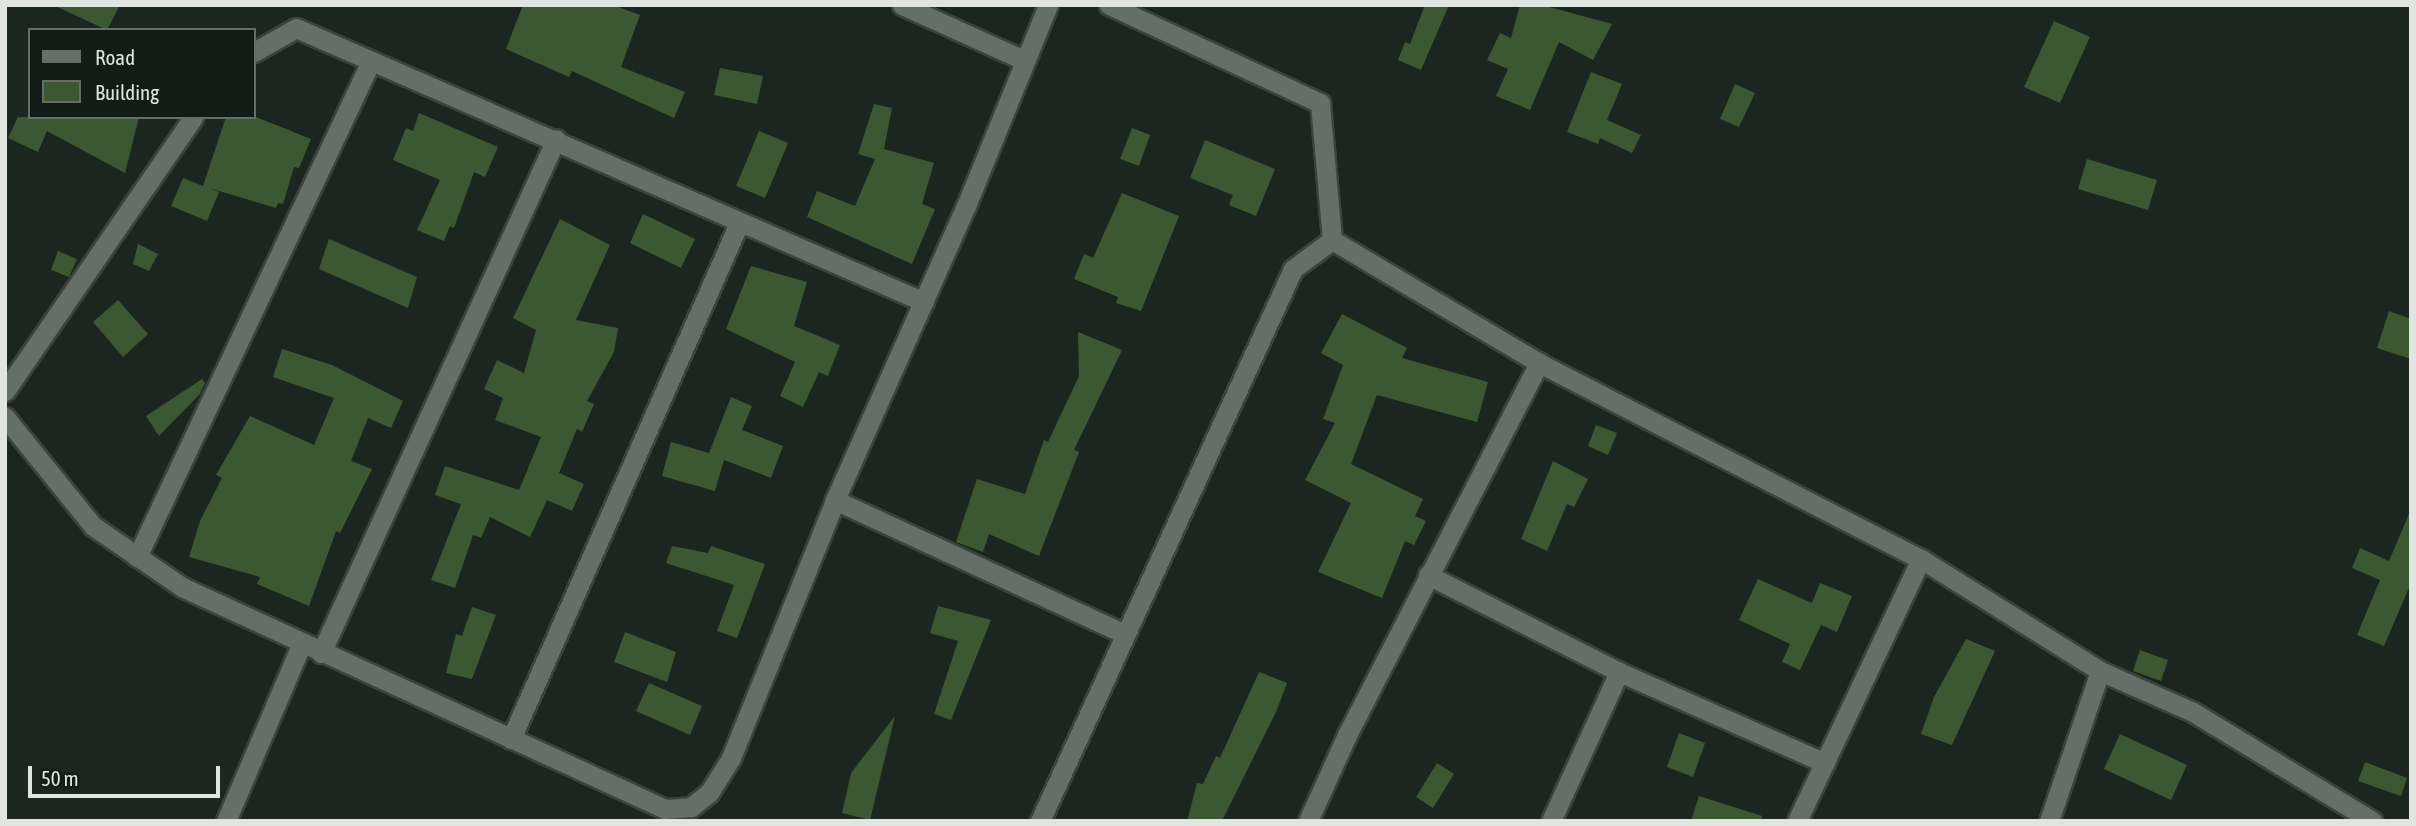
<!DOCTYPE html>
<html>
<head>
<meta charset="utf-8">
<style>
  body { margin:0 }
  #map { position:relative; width:2416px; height:826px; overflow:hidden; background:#1b2620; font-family:"Asap Condensed",sans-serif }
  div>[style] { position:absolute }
  .building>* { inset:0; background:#3c5832 }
  .roads { filter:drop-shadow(2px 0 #3a433e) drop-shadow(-2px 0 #3a433e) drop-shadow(0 2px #3a433e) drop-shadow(0 -2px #3a433e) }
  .minor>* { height:19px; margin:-9.5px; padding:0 9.5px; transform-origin:9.5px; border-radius:9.5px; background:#636f68 }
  span { translate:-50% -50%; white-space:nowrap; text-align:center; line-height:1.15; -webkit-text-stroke:7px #121c17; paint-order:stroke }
  .frame { position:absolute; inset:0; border:7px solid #dfe6e2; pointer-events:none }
  .legend { position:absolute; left:28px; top:28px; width:228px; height:91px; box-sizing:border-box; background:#121c17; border:2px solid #646d68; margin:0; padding:9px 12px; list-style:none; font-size:21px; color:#dfe6e2 }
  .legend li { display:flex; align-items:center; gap:14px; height:35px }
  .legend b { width:35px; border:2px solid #646d68 }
  .scale { position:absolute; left:28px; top:766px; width:192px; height:32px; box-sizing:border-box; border:4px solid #dfe6e2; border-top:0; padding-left:9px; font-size:21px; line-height:24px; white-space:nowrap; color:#dfe6e2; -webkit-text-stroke:5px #121c17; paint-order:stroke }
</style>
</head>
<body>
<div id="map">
  <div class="building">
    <i style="clip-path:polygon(53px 5px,120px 5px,107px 30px)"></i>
    <i style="clip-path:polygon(523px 5px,613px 5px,640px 15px,621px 67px,685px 92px,674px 118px,572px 71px,569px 77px,506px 49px)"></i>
    <i style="clip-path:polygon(1425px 5px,1449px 5px,1421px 70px,1398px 60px,1405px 42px,1410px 44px)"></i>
    <i style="clip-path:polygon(1520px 5px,1542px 5px,1612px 24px,1593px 60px,1559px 42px,1530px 110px,1496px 96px,1508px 69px,1487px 60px,1500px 33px,1511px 38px)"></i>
    <i style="clip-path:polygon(2054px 21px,2090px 37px,2060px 103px,2024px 87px)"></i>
    <i style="clip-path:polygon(720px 68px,763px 76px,757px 104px,714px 95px)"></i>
    <i style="clip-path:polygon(1591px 72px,1622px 84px,1607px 120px,1641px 135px,1632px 153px,1600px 138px,1598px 144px,1567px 132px)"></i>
    <i style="clip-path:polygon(1735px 84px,1755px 93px,1739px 127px,1720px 119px)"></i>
    <i style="clip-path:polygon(874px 104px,892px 108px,884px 149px,934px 163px,922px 204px,935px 209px,912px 264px,807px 217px,817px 191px,855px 206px,875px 159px,858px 154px)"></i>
    <i style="clip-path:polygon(419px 113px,498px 147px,485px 177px,474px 172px,454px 228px,450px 226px,444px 241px,417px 230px,440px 180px,393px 160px,406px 128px,413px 131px)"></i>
    <i style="clip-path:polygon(18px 117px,139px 117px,125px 173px,47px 131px,38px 152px,8px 138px)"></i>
    <i style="clip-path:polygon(226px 117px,256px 117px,311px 139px,299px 168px,294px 167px,283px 204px,278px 203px,276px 208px,209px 188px,219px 192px,207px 221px,171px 206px,183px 178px,203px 186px)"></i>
    <i style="clip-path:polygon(1132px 128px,1150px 135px,1139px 166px,1120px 159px)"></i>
    <i style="clip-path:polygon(759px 131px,788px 143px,765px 198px,736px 186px)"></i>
    <i style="clip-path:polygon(1205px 140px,1275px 169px,1256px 216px,1229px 205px,1233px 195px,1190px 178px)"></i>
    <i style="clip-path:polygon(2087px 159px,2157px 180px,2148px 210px,2078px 189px)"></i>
    <i style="clip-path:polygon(1122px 193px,1179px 216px,1141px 311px,1116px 303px,1118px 297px,1074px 279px,1084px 254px,1093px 258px)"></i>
    <i style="clip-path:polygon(643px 214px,695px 239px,681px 268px,630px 243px)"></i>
    <i style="clip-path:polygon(560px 219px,610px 245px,576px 320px,618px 328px,614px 352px,587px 401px,594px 404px,582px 432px,577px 429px,559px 473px,584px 484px,572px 511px,547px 500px,530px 537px,490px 517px,481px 538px,473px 535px,455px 588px,431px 580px,461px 504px,435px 495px,445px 466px,519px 490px,541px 437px,495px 420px,503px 398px,484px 389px,497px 360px,524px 373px,536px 330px,513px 318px)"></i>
    <i style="clip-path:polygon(329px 239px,417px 277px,408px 308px,319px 269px)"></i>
    <i style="clip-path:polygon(138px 244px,158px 254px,149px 271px,133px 264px)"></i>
    <i style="clip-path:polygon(58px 251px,77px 259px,69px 277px,51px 270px)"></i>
    <i style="clip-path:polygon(751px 266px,807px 282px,794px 326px,840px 345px,828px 376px,819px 372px,803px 407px,780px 396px,795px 362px,726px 329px)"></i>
    <i style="clip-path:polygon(118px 300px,148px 334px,123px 357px,93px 322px)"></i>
    <i style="clip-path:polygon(2389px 311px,2411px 319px,2411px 359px,2377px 348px)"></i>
    <i style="clip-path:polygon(1342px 314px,1407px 348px,1402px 358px,1488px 382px,1477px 422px,1377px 395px,1351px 464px,1423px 499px,1415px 516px,1426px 521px,1414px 545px,1405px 541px,1382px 598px,1318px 572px,1351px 503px,1305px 480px,1335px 423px,1323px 419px,1343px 365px,1321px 353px)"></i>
    <i style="clip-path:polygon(1078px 332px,1122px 350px,1074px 450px,1079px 452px,1039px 556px,989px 534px,983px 552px,956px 542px,977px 479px,1025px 494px,1044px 440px,1048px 442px,1079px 376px)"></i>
    <i style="clip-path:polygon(282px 349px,332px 365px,403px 401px,391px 428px,368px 418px,351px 461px,372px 469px,340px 533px,336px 531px,309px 606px,257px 584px,260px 577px,189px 557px,200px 521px,222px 478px,216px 475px,250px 416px,314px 445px,334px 398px,273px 377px)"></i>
    <i style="clip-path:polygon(202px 379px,205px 383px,200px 394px,159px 436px,146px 416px)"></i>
    <i style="clip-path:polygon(731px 397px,752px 406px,742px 430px,783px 446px,771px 478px,724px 460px,715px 491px,662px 476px,671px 442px,709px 453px)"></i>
    <i style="clip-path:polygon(1596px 425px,1617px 433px,1608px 455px,1588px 446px)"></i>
    <i style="clip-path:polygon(1553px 461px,1588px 479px,1574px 507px,1567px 504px,1547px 551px,1521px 539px)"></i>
    <i style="clip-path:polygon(2411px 509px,2411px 583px,2384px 646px,2357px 635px,2380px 580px,2352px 568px,2360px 548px,2389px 561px)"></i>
    <i style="clip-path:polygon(672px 546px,708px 553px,711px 546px,765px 564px,737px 638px,717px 631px,734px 585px,666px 563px)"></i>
    <i style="clip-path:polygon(1758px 579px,1812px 603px,1820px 583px,1852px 596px,1837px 632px,1821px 625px,1800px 670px,1782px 662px,1790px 644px,1739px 620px)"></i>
    <i style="clip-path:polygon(938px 606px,991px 620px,951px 720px,934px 714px,958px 641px,930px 633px)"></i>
    <i style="clip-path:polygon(472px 607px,496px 615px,472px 679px,446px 673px,456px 634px,462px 636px)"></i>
    <i style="clip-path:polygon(625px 632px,676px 652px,667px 682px,614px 662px)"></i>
    <i style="clip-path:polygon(1966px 639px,1995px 651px,1952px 745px,1921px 734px,1934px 697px)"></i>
    <i style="clip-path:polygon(2140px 650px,2168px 660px,2161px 681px,2133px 671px)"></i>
    <i style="clip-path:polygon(1259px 672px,1287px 683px,1276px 712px,1222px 821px,1187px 821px,1197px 783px,1203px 784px,1216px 756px,1220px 758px)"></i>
    <i style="clip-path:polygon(649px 683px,702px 706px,690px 735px,636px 711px)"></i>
    <i style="clip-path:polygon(895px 716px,870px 820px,842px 813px,851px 773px)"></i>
    <i style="clip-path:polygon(1679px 733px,1705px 743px,1693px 777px,1667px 767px)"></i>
    <i style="clip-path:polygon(2120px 734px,2187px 765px,2171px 800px,2104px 769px)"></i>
    <i style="clip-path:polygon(2365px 762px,2407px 778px,2401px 796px,2358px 781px)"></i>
    <i style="clip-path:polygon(1437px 763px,1454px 774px,1433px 808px,1416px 797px)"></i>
    <i style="clip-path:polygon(1699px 796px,1762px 816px,1761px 821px,1691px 821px)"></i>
  </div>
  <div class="roads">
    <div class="minor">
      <i style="left:902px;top:5px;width:134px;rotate:24.3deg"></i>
      <i style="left:1109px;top:5px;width:233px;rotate:24.9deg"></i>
      <i style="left:1320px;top:103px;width:138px;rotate:85deg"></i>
      <i style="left:1332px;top:240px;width:241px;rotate:30.7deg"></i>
      <i style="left:1539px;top:363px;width:429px;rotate:27.2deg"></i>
      <i style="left:1921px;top:559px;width:211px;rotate:32deg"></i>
      <i style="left:2100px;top:671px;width:102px;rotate:23.8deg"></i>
      <i style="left:2193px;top:712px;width:210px;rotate:31.3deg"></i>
      <i style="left:254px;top:52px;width:48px;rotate:-29.7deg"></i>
      <i style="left:296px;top:28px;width:685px;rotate:23.57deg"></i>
      <i style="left:5px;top:391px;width:332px;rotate:-55.5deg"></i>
      <i style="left:5px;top:417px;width:140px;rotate:51.1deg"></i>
      <i style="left:93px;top:526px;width:108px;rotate:34.4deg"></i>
      <i style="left:182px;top:587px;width:532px;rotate:24.68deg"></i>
      <i style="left:665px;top:809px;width:26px;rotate:-4deg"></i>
      <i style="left:691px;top:807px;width:23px;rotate:-38deg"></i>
      <i style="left:709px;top:793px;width:41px;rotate:-57.8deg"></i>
      <i style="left:731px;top:758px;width:278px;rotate:-68deg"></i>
      <i style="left:835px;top:500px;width:322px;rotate:-66deg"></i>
      <i style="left:966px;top:206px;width:217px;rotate:-67.8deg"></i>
      <i style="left:835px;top:500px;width:319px;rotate:24.8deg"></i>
      <i style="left:137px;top:557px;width:548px;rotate:-64.74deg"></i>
      <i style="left:1428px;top:575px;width:214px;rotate:26.9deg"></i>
      <i style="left:1619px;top:672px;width:225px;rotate:23.8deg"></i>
      <i style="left:321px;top:653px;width:565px;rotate:-65.43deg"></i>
      <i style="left:511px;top:739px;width:564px;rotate:-66.16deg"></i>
      <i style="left:226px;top:821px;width:191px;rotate:-66.9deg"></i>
      <i style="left:1040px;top:821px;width:607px;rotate:-65.38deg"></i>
      <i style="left:1293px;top:269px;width:49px;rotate:-36.6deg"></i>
      <i style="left:1308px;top:821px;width:94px;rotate:-65.6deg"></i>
      <i style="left:1347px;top:735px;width:419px;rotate:-62.7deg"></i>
      <i style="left:1551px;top:821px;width:164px;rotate:-65.5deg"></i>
      <i style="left:1797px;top:821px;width:290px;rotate:-64.7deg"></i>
      <i style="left:2049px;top:821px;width:158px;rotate:-71.2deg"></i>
    </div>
  </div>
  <div class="frame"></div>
  <ul class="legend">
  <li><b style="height:9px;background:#636f68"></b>Road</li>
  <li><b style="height:19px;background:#3c5832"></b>Building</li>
  </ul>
  <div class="scale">50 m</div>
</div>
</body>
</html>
